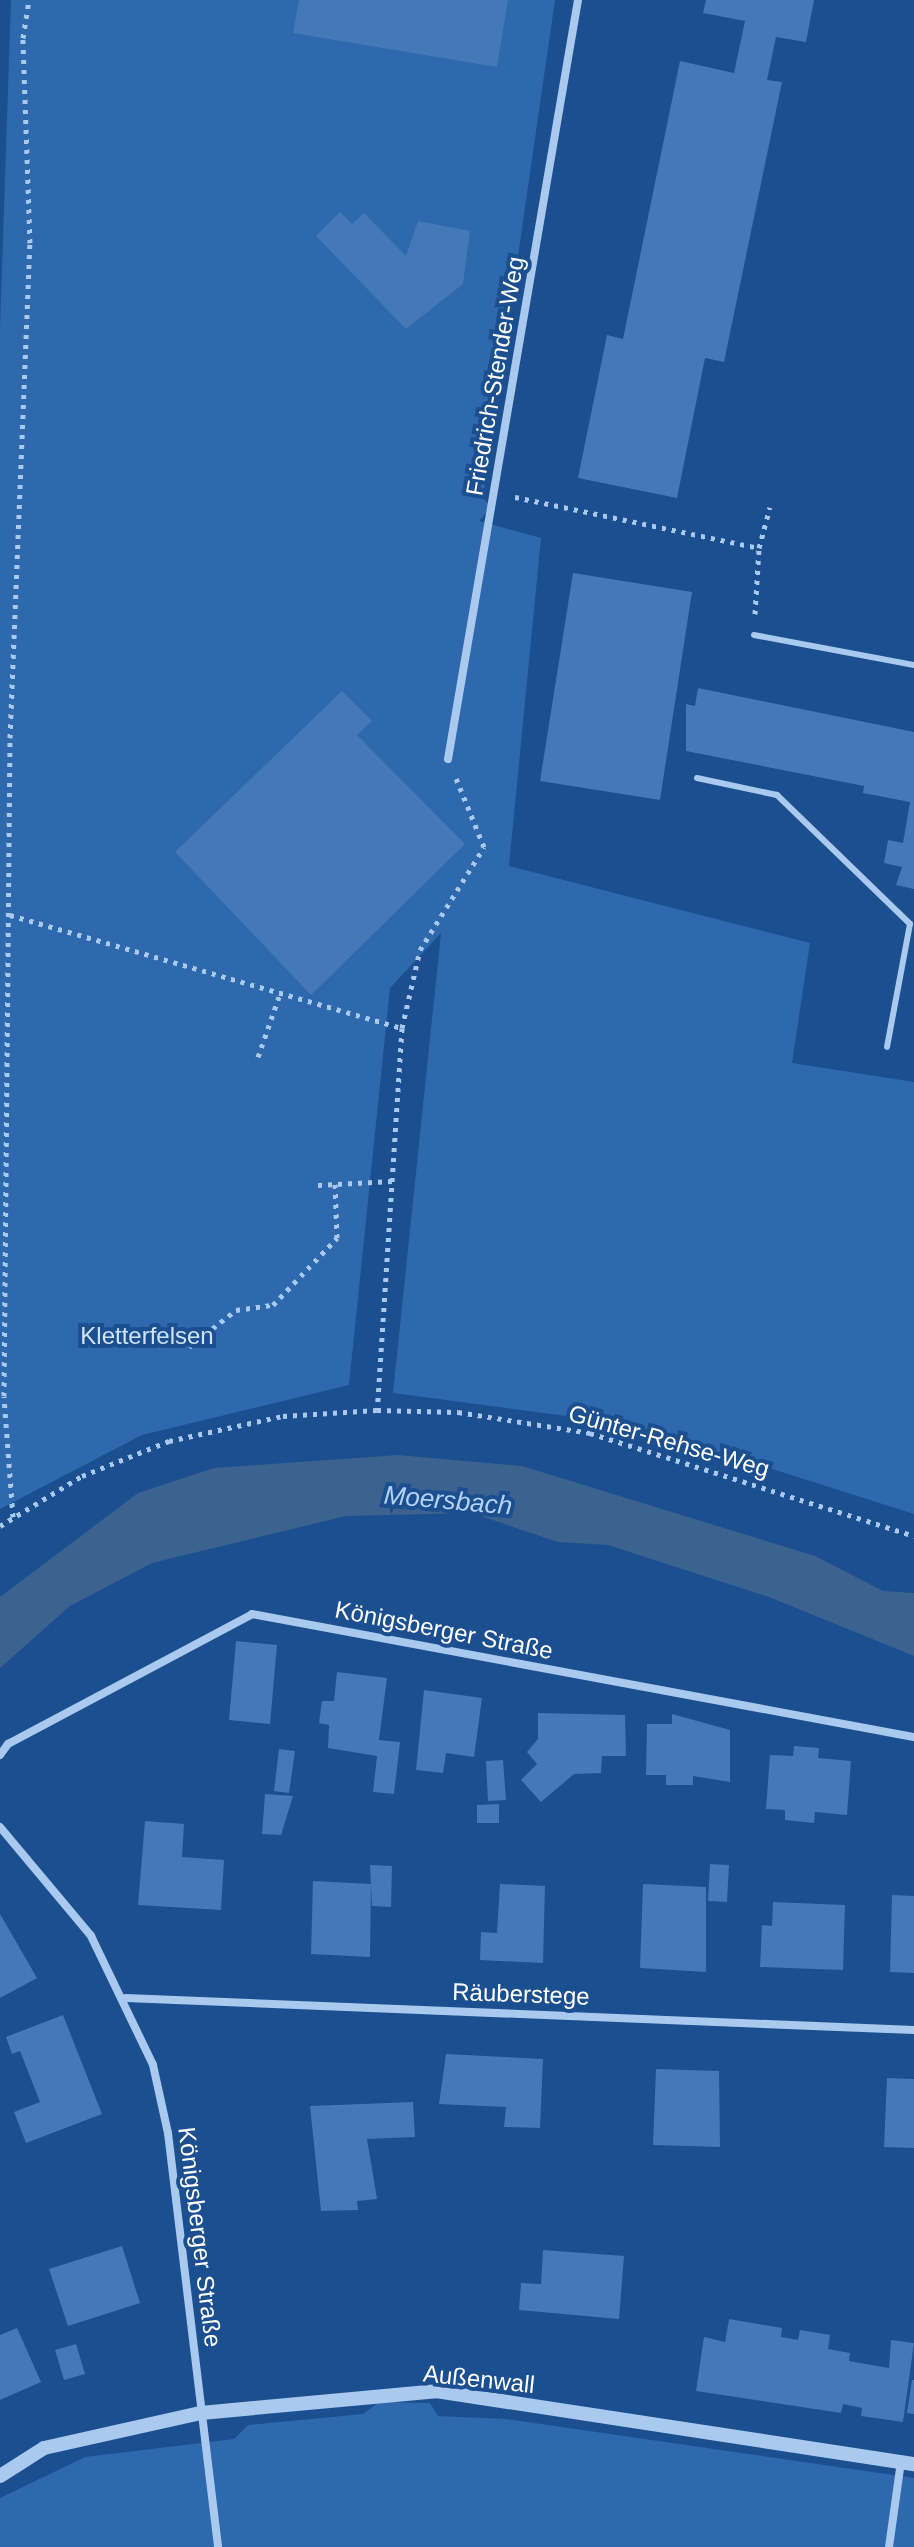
<!DOCTYPE html>
<html>
<head>
<meta charset="utf-8">
<style>
  body { margin:0 }
  #map { position:relative; width:914px; height:2547px; overflow:hidden; background:#1b4f8f; font-family:Helvetica,sans-serif }
  div>[style] { position:absolute }
  .green>* { inset:0; background:#2e69ad }
  .water>* { inset:0; background:#3c6290 }
  .building>* { inset:0; background:#4478b7 }
  .path>* { height:5px; margin-top:-2.5px; transform-origin:0; background:repeating-linear-gradient(90deg,#a9c9ee 0 4px,transparent 0 10px) }
  .service>* { height:6px; margin:-3px; padding:0 3px; transform-origin:3px; border-radius:3px; background:#a9c9ee }
  .minor>* { height:8px; margin:-4px; padding:0 4px; transform-origin:4px; border-radius:4px; background:#a9c9ee }
  .tertiary>* { height:14px; margin:-7px; padding:0 7px; transform-origin:7px; border-radius:7px; background:#a9c9ee }
  span { translate:-50% -50%; white-space:nowrap; text-align:center; line-height:1.15; -webkit-text-stroke:8px #1b4f8f; paint-order:stroke }
  .street-label { font-size:24px; color:#fff }
  .park-label { font-size:24px; color:#cfe3fa }
  .water-label { font-size:26px; color:#b5d3f5; font-style:italic }
</style>
</head>
<body>
<div id="map">
  <div class="green">
    <i style="clip-path:polygon(11px 0,555px 0,483px 498px,491px 507px,479px 521px,541px 538px,509px 866px,810px 943px,792px 1063px,914px 1082px,914px 1514px,633px 1425px,393px 1393px,441px 933px,390px 988px,349px 1385px,142px 1435px,0 1509px,0 328px)"></i>
    <i style="clip-path:polygon(379px 2402px,430px 2403px,438px 2416px,506px 2419px,914px 2478px,914px 2547px,0 2547px,0 2498px,85px 2457px,234px 2439px,248px 2425px,363px 2414px)"></i>
  </div>
  <div class="water">
    <i style="clip-path:polygon(398px 1455px,522px 1466px,815px 1556px,883px 1591px,914px 1593px,914px 1656px,769px 1597px,608px 1545px,558px 1542px,472px 1513px,346px 1516px,152px 1563px,70px 1606px,0 1668px,0 1597px,138px 1493px,214px 1468px)"></i>
  </div>
  <div class="building">
    <i style="clip-path:polygon(299px 0,508px 0,497px 67px,293px 33px)"></i>
    <i style="clip-path:polygon(706px 0,814px 0,806px 42px,776px 37px,767px 80px,782px 82px,724px 362px,705px 358px,677px 498px,578px 478px,607px 335px,623px 339px,680px 61px,734px 73px,745px 21px,703px 13px)"></i>
    <i style="clip-path:polygon(340px 212px,352px 224px,364px 213px,406px 256px,418px 221px,470px 231px,463px 284px,406px 329px,316px 236px)"></i>
    <i style="clip-path:polygon(573px 573px,692px 592px,660px 800px,540px 781px)"></i>
    <i style="clip-path:polygon(698px 688px,914px 732px,914px 889px,896px 885px,902px 867px,884px 863px,888px 840px,903px 843px,910px 802px,863px 793px,864px 786px,686px 751px,686px 704px,695px 706px)"></i>
    <i style="clip-path:polygon(342px 691px,372px 721px,357px 735px,465px 844px,311px 995px,175px 852px)"></i>
    <i style="clip-path:polygon(236px 1641px,277px 1645px,270px 1724px,229px 1720px)"></i>
    <i style="clip-path:polygon(337px 1672px,387px 1678px,379px 1740px,400px 1742px,394px 1794px,373px 1792px,377px 1756px,328px 1748px,329px 1725px,319px 1723px,322px 1701px,334px 1701px)"></i>
    <i style="clip-path:polygon(424px 1690px,482px 1698px,474px 1757px,446px 1753px,443px 1773px,416px 1770px)"></i>
    <i style="clip-path:polygon(538px 1713px,625px 1715px,626px 1756px,602px 1756px,601px 1773px,574px 1774px,541px 1802px,521px 1780px,537px 1764px,527px 1752px,538px 1739px)"></i>
    <i style="clip-path:polygon(672px 1714px,730px 1730px,730px 1782px,693px 1776px,693px 1785px,666px 1785px,666px 1775px,646px 1775px,647px 1724px,672px 1724px)"></i>
    <i style="clip-path:polygon(794px 1746px,819px 1748px,818px 1758px,851px 1761px,847px 1815px,815px 1812px,814px 1823px,785px 1820px,785px 1810px,766px 1809px,770px 1755px,793px 1756px)"></i>
    <i style="clip-path:polygon(279px 1749px,295px 1751px,289px 1793px,274px 1791px)"></i>
    <i style="clip-path:polygon(503px 1760px,506px 1800px,488px 1801px,486px 1761px)"></i>
    <i style="clip-path:polygon(265px 1794px,293px 1796px,281px 1835px,262px 1834px)"></i>
    <i style="clip-path:polygon(499px 1804px,499px 1823px,477px 1823px,477px 1805px)"></i>
    <i style="clip-path:polygon(145px 1821px,184px 1824px,182px 1857px,224px 1860px,221px 1910px,138px 1905px)"></i>
    <i style="clip-path:polygon(710px 1864px,729px 1865px,727px 1902px,708px 1901px)"></i>
    <i style="clip-path:polygon(370px 1865px,392px 1866px,391px 1907px,372px 1906px)"></i>
    <i style="clip-path:polygon(313px 1881px,371px 1884px,370px 1957px,311px 1954px)"></i>
    <i style="clip-path:polygon(500px 1884px,545px 1886px,543px 1963px,480px 1960px,481px 1932px,497px 1933px)"></i>
    <i style="clip-path:polygon(643px 1884px,706px 1887px,706px 1972px,640px 1968px)"></i>
    <i style="clip-path:polygon(892px 1895px,914px 1896px,914px 1973px,890px 1972px)"></i>
    <i style="clip-path:polygon(773px 1902px,845px 1905px,843px 1970px,760px 1967px,762px 1925px,772px 1926px)"></i>
    <i style="clip-path:polygon(0 1914px,37px 1978px,0 1998px)"></i>
    <i style="clip-path:polygon(63px 2015px,102px 2114px,26px 2143px,14px 2112px,40px 2102px,20px 2051px,12px 2054px,6px 2037px)"></i>
    <i style="clip-path:polygon(446px 2054px,543px 2059px,540px 2128px,504px 2127px,506px 2107px,439px 2104px)"></i>
    <i style="clip-path:polygon(656px 2069px,719px 2071px,720px 2147px,653px 2145px)"></i>
    <i style="clip-path:polygon(887px 2078px,914px 2079px,914px 2148px,884px 2147px)"></i>
    <i style="clip-path:polygon(413px 2102px,415px 2137px,367px 2139px,377px 2199px,357px 2201px,358px 2210px,321px 2211px,310px 2106px)"></i>
    <i style="clip-path:polygon(122px 2246px,140px 2303px,68px 2326px,49px 2269px)"></i>
    <i style="clip-path:polygon(543px 2250px,624px 2256px,619px 2319px,519px 2310px,521px 2283px,541px 2284px)"></i>
    <i style="clip-path:polygon(729px 2319px,782px 2328px,781px 2337px,798px 2340px,800px 2330px,830px 2335px,828px 2349px,850px 2353px,849px 2361px,889px 2368px,891px 2340px,914px 2343px,903px 2422px,861px 2416px,862px 2408px,843px 2404px,841px 2413px,696px 2391px,704px 2337px,725px 2342px)"></i>
    <i style="clip-path:polygon(17px 2328px,41px 2382px,0 2400px,0 2335px)"></i>
    <i style="clip-path:polygon(76px 2344px,85px 2374px,64px 2380px,55px 2350px)"></i>
    <i style="clip-path:polygon(912px 2380px,914px 2380px,914px 2414px,907px 2413px)"></i>
  </div>
  <div class="path">
    <i style="left:515px;top:497px;width:249px;rotate:11.8deg"></i>
    <i style="left:755px;top:614px;width:66px;rotate:-86.5deg"></i>
    <i style="left:759px;top:548px;width:42px;rotate:-75deg"></i>
    <i style="left:10px;top:915px;width:408px;rotate:16.1deg"></i>
    <i style="left:402px;top:1028px;width:383px;rotate:93.7deg"></i>
    <i style="left:402px;top:1028px;width:80px;rotate:-77deg"></i>
    <i style="left:420px;top:950px;width:121px;rotate:-58.1deg"></i>
    <i style="left:484px;top:847px;width:74px;rotate:-112.1deg"></i>
    <i style="left:258px;top:1057px;width:67px;rotate:-70.8deg"></i>
    <i style="left:318px;top:1185px;width:74px;rotate:-3.1deg"></i>
    <i style="left:189px;top:1347px;width:60px;rotate:-38.2deg"></i>
    <i style="left:236px;top:1310px;width:37px;rotate:-8deg"></i>
    <i style="left:273px;top:1305px;width:93px;rotate:-46.3deg"></i>
    <i style="left:337px;top:1238px;width:54px;rotate:-92.1deg"></i>
    <i style="left:13px;top:1517px;width:121px;rotate:-94.3deg"></i>
    <i style="left:4px;top:1396px;width:658px;rotate:-89.48deg"></i>
    <i style="left:10px;top:738px;width:495px;rotate:-87.7deg"></i>
    <i style="left:30px;top:243px;width:205px;rotate:-92deg"></i>
    <i style="left:23px;top:38px;width:38px;rotate:-81deg"></i>
    <i style="left:0;top:1526px;width:96px;rotate:-31.4deg"></i>
    <i style="left:82px;top:1476px;width:94px;rotate:-21.9deg"></i>
    <i style="left:169px;top:1441px;width:117px;rotate:-12.4deg"></i>
    <i style="left:283px;top:1416px;width:94px;rotate:-3.7deg"></i>
    <i style="left:377px;top:1410px;width:81px;rotate:1.4deg"></i>
    <i style="left:458px;top:1412px;width:134px;rotate:9deg"></i>
    <i style="left:590px;top:1433px;width:340px;rotate:17.6deg"></i>
  </div>
  <div class="service">
    <i style="left:754px;top:635px;width:163px;rotate:10.6deg"></i>
    <i style="left:697px;top:778px;width:82px;rotate:12deg"></i>
    <i style="left:777px;top:795px;width:185px;rotate:44.1deg"></i>
    <i style="left:910px;top:924px;width:125px;rotate:100.6deg"></i>
  </div>
  <div class="minor">
    <i style="left:448px;top:759px;width:770px;rotate:-80.28deg"></i>
    <i style="left:0;top:1755px;width:14px;rotate:-54deg"></i>
    <i style="left:8px;top:1744px;width:276px;rotate:-28deg"></i>
    <i style="left:252px;top:1614px;width:673px;rotate:10.53deg"></i>
    <i style="left:0;top:1827px;width:142px;rotate:50.1deg"></i>
    <i style="left:91px;top:1936px;width:143px;rotate:64.3deg"></i>
    <i style="left:153px;top:2065px;width:70px;rotate:77.6deg"></i>
    <i style="left:168px;top:2133px;width:417px;rotate:83.1deg"></i>
    <i style="left:126px;top:1998px;width:789px;rotate:2.33deg"></i>
    <i style="left:889px;top:2547px;width:86px;rotate:-82deg"></i>
  </div>
  <div class="tertiary">
    <i style="left:0;top:2476px;width:52px;rotate:-32.5deg"></i>
    <i style="left:44px;top:2448px;width:161px;rotate:-12.6deg"></i>
    <i style="left:201px;top:2413px;width:236px;rotate:-5.3deg"></i>
    <i style="left:436px;top:2391px;width:484px;rotate:8.7deg"></i>
  </div>
  <div class="street-label">
    <span style="left:495px;top:376px;rotate:-80deg">Friedrich-Stender-Weg</span>
    <span style="left:669px;top:1441px;rotate:16deg">Günter-Rehse-Weg</span>
    <span style="left:444px;top:1630px;rotate:11deg">Königsberger Straße</span>
    <span style="left:521px;top:1994px;rotate:2deg">Räuberstege</span>
    <span style="left:200px;top:2237px;rotate:83deg">Königsberger Straße</span>
    <span style="left:479px;top:2379px;rotate:6deg">Außenwall</span>
  </div>
  <div class="park-label">
    <span style="left:147px;top:1336px">Kletterfelsen</span>
  </div>
  <div class="water-label">
    <span style="left:448px;top:1501px;rotate:5deg">Moersbach</span>
  </div>
</div>
</body>
</html>
